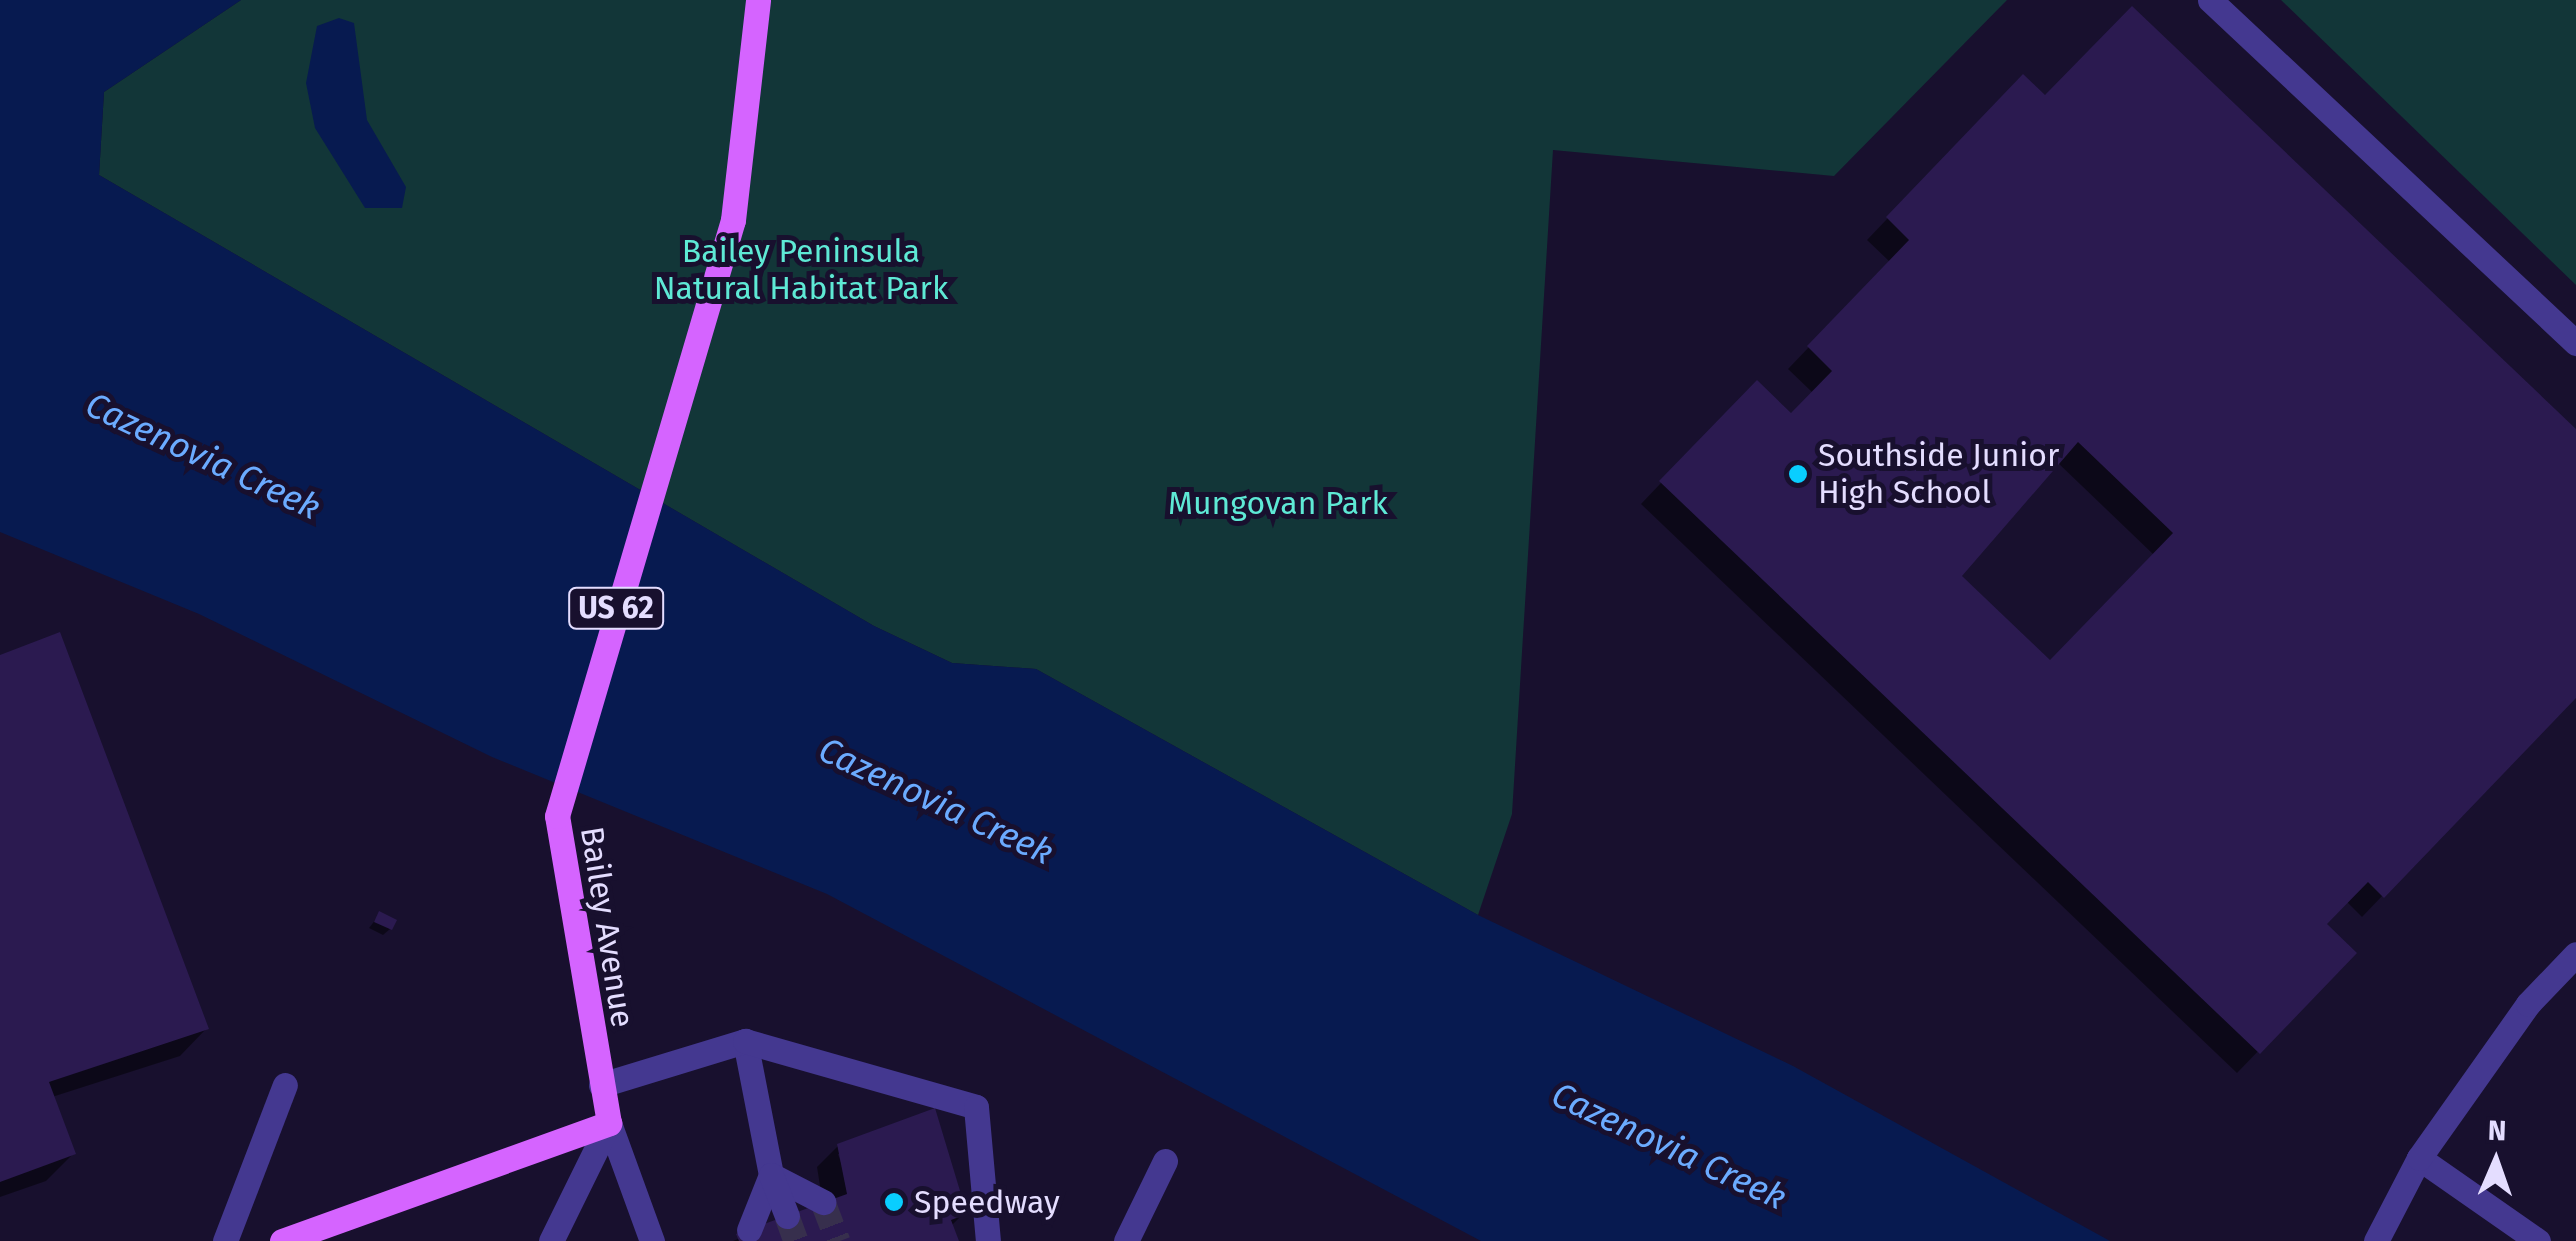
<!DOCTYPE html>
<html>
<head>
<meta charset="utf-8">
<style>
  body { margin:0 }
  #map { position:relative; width:2576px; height:1241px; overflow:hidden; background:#18102e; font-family:"Fira Sans",sans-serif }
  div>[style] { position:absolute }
  .green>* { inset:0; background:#123638 }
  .water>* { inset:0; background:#071a50 }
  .shadow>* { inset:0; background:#0007 }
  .building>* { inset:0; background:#2b1a50 }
  .minor-tunnel>* { height:25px; margin-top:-12.5px; transform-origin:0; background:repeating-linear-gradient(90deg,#372f4d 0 25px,transparent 0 37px) }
  .minor>* { height:25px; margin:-12.5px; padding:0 12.5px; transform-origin:12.5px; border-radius:12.5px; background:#443890 }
  .major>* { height:25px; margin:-12.5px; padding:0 12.5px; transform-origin:12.5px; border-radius:12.5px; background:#d564ff }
  .dots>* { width:28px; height:28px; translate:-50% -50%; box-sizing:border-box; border:5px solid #18102e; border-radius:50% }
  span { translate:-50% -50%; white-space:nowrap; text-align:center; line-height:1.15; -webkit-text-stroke:10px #18102e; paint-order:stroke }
  .shield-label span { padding:2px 8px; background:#18102e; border:2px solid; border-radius:8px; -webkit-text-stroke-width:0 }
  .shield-label { font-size:30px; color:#e4ddff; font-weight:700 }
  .park-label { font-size:32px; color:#5ee9d5 }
  .poi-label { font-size:32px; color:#e4ddff }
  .left { translate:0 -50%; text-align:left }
  .street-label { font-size:32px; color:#e4ddff }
  .water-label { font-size:35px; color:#6babff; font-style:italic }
  .north { position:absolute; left:2446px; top:1111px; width:100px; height:100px; -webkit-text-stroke:8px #18102e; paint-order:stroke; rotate:2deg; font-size:28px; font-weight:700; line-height:40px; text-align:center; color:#e4ddff }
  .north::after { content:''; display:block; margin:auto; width:35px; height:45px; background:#e4ddff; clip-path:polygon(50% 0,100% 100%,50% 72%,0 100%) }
</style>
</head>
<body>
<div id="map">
  <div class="green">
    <i style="clip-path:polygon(241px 0,2007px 0,1834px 176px,1553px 150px,1512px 814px,1478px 915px,1036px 669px,952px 663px,874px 626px,99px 175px,104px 92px)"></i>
    <i style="clip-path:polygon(2281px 0,2576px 0,2576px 285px)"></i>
  </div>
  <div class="water">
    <i style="clip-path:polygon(0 0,241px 0,104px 92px,99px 175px,874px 626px,952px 663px,1036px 669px,1478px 915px,1793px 1066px,2110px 1241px,1481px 1241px,827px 894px,492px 757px,199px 614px,0 532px)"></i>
    <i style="clip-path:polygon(339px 18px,354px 23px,367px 120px,406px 187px,402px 208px,365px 208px,315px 128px,306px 83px,317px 26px)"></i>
  </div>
  <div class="shadow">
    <i style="clip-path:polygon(evenodd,2002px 98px,2045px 99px,2576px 433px,2576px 694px,2362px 917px,2346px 901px,2324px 924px,2353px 953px,2237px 1073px,1641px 504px,1736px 404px,1791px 416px,1813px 393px,1788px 369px,1890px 262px,1867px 240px,2002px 98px,2057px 462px,2154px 555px,2050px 663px,1958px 576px,2057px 462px)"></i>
    <i style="clip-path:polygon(0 658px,206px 1029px,180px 1056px,52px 1097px,73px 1154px,46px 1181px,0 1197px)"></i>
    <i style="clip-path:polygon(380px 914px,390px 929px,383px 935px,369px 928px)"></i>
    <i style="clip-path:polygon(evenodd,838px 1146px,964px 1213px,951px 1226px,956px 1241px,733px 1241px,823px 1205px,817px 1167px,838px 1146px,838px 1154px,843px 1154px,846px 1177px,838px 1154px)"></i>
  </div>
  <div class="building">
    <i style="clip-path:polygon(evenodd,2132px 6px,2576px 429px,2576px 698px,2384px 898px,2368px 882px,2327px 924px,2357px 953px,2260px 1054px,1659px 481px,1757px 380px,1791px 413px,1832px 371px,1807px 346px,1909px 240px,1886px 217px,2023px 74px,2045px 95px,2132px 6px,2078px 442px,2173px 533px,2050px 660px,1962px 576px,2078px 442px)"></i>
    <i style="clip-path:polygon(60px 632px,209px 1029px,49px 1082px,76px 1154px,0 1182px,0 655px)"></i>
    <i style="clip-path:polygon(379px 911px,397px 920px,392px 930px,374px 922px)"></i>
    <i style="clip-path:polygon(935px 1108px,967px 1214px,951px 1220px,959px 1241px,739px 1241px,736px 1234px,847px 1194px,837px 1144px)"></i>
  </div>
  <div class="minor-tunnel">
    <i style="left:823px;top:1202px;width:42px;rotate:69deg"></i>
    <i style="left:787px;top:1216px;width:27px;rotate:70deg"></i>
  </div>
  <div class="minor">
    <i style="left:2210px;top:0;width:502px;rotate:43.14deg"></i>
    <i style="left:745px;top:1041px;width:136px;rotate:79deg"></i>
    <i style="left:771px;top:1175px;width:59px;rotate:111.8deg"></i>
    <i style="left:601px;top:1085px;width:151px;rotate:-17deg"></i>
    <i style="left:745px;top:1041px;width:240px;rotate:15.9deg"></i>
    <i style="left:976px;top:1107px;width:135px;rotate:84.9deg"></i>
    <i style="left:609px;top:1123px;width:126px;rotate:70deg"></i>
    <i style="left:2419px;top:1158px;width:145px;rotate:34.9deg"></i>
    <i style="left:771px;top:1175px;width:59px;rotate:27.4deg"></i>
    <i style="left:771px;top:1175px;width:44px;rotate:68.7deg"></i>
    <i style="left:225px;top:1241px;width:167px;rotate:-69deg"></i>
    <i style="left:551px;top:1241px;width:131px;rotate:-63.8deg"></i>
    <i style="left:1126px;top:1241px;width:89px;rotate:-64deg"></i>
    <i style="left:2376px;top:1241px;width:93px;rotate:-62.6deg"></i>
    <i style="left:2419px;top:1158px;width:189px;rotate:-54.7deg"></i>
    <i style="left:2528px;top:1004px;width:69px;rotate:-46.2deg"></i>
  </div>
  <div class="major">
    <i style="left:282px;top:1241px;width:348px;rotate:-19.8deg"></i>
    <i style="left:609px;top:1123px;width:311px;rotate:-99.6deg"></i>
    <i style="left:557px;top:816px;width:621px;rotate:-73.55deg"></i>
    <i style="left:733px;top:220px;width:221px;rotate:-83.5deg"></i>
  </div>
  <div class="dots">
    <i style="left:1798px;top:474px;background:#09ceff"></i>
    <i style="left:894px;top:1202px;background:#09ceff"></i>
  </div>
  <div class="shield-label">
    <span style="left:616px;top:608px">US 62</span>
  </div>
  <div class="park-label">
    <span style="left:801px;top:270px">Bailey Peninsula<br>Natural Habitat Park</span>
    <span style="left:1278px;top:503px">Mungovan Park</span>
  </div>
  <div class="poi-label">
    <span class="left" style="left:1818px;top:474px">Southside Junior<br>High School</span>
    <span class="left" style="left:914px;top:1202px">Speedway</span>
  </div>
  <div class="street-label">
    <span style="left:607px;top:927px;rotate:81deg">Bailey Avenue</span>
  </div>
  <div class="water-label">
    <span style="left:203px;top:456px;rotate:25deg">Cazenovia Creek</span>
    <span style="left:936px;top:801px;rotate:25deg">Cazenovia Creek</span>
    <span style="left:1669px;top:1146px;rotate:25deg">Cazenovia Creek</span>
  </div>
  <div class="north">N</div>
</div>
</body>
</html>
